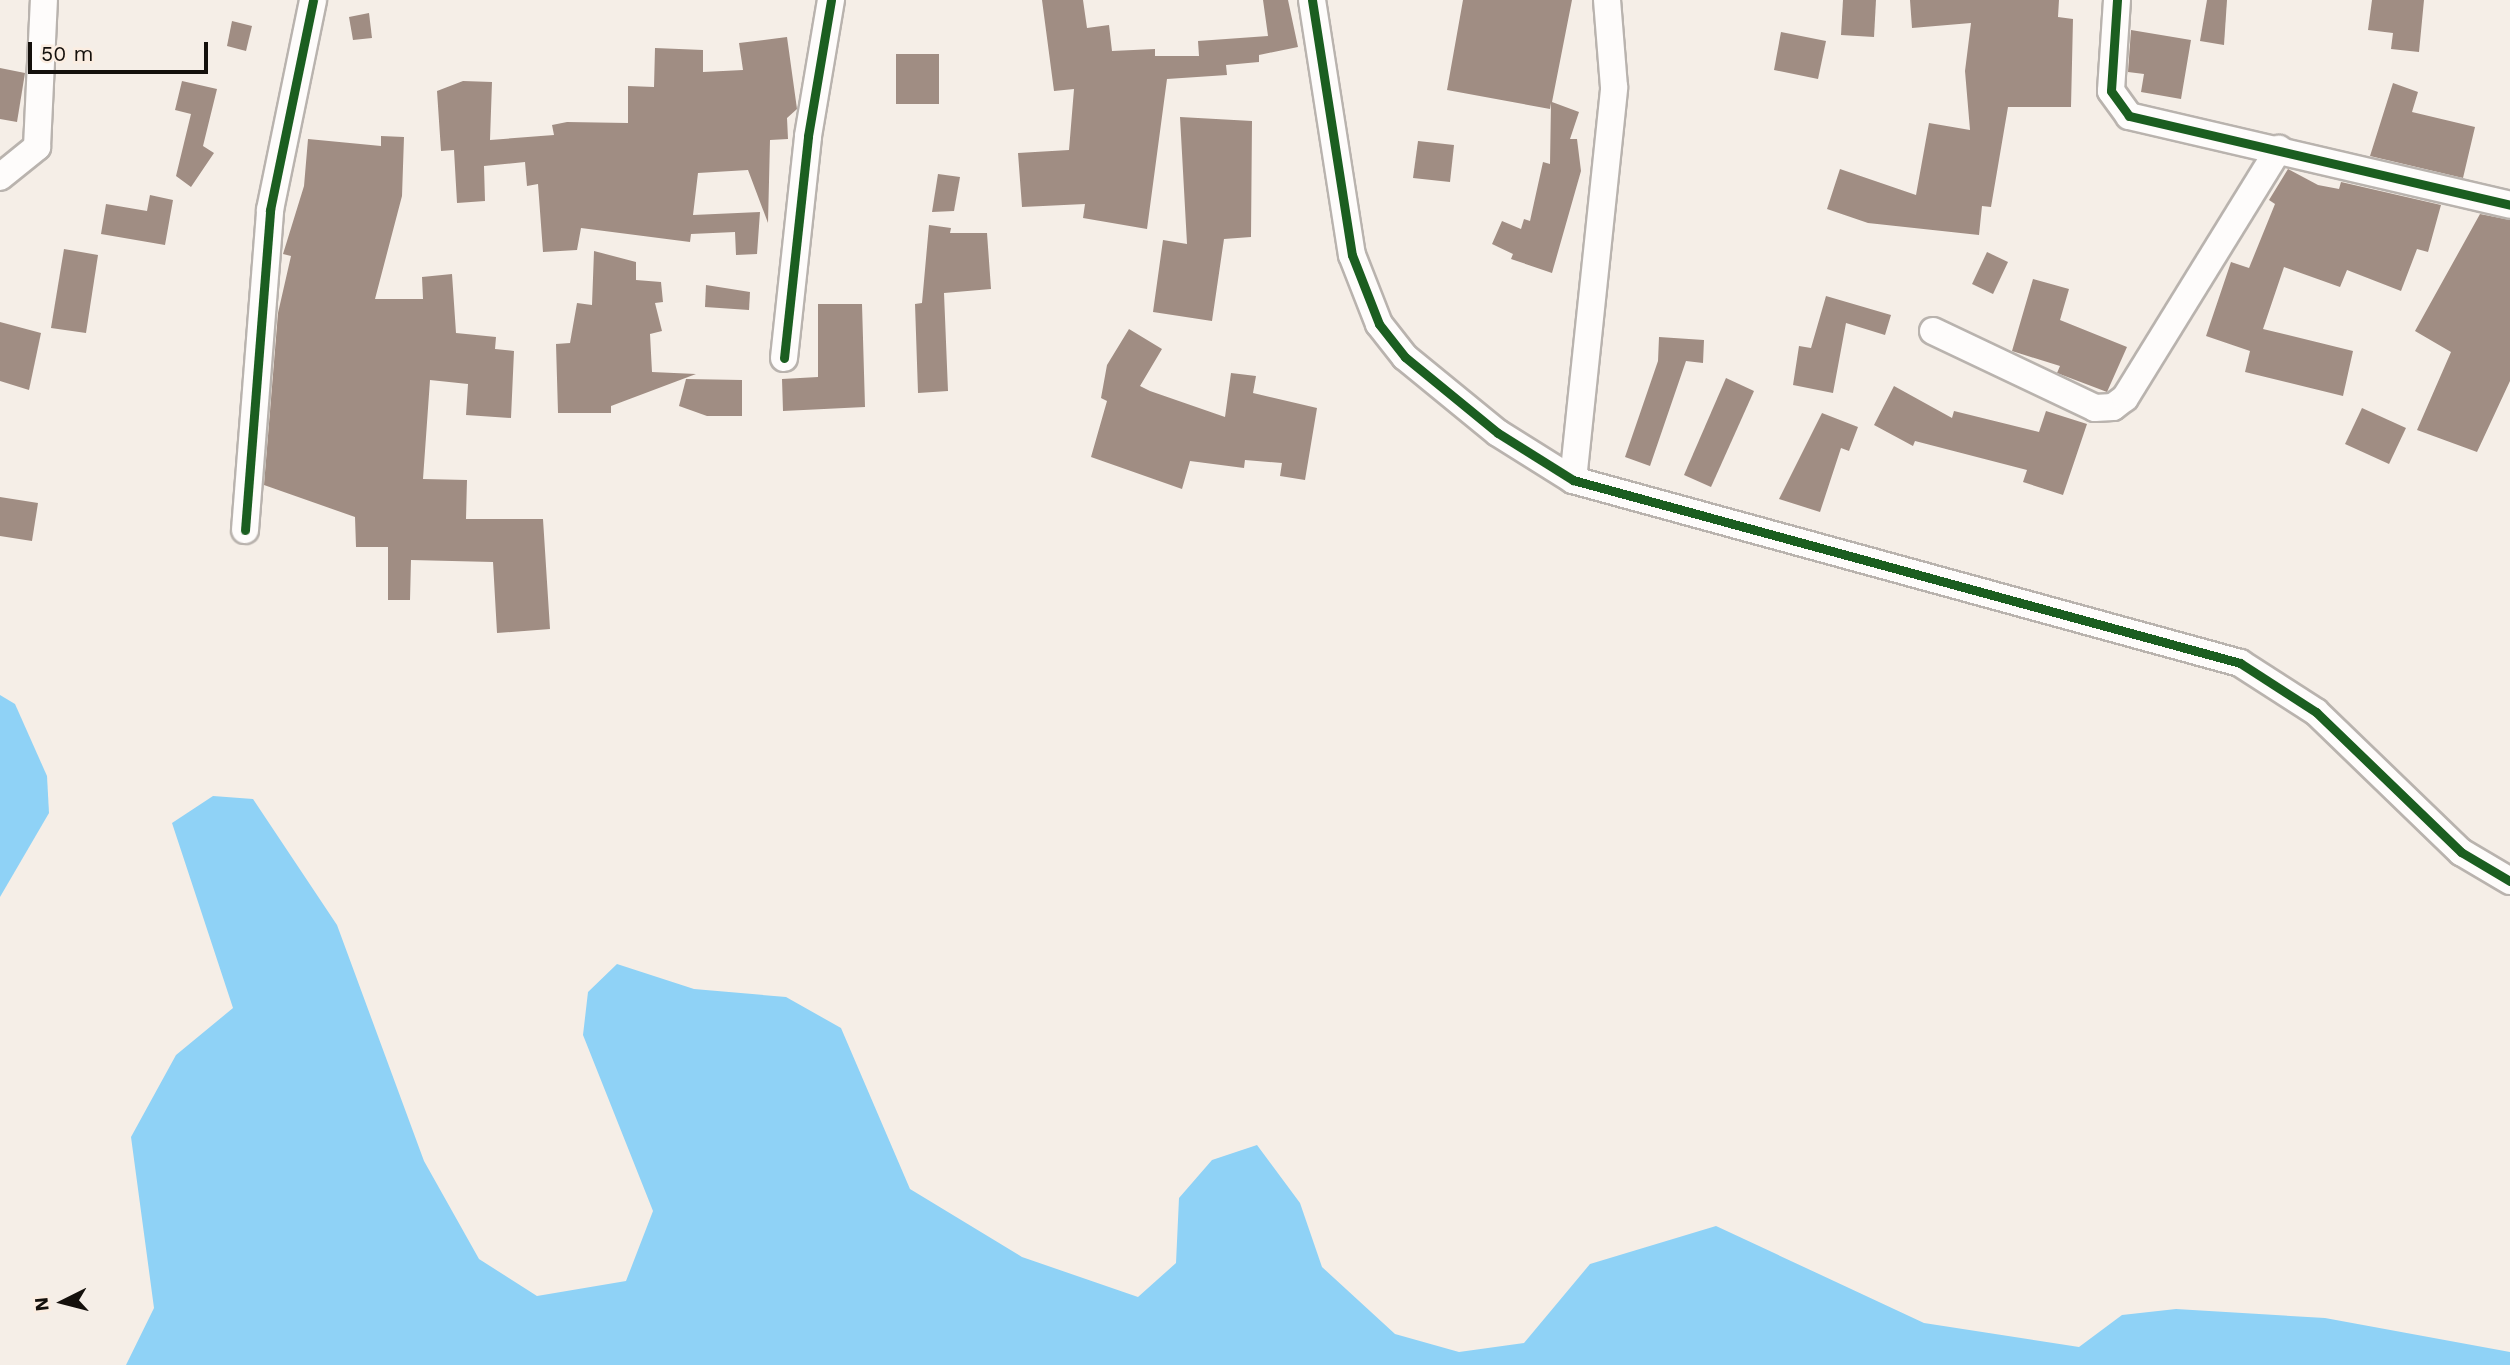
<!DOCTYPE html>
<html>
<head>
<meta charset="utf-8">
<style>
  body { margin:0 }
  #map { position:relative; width:2510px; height:1365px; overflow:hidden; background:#f5eee7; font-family:"Work Sans",sans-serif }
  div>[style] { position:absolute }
  .water>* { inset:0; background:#8fd2f6 }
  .building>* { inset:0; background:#a08d83 }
  .roads { filter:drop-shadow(2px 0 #b9b3ae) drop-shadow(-2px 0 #b9b3ae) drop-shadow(0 2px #b9b3ae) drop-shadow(0 -2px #b9b3ae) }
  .minor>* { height:26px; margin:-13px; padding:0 13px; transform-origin:13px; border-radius:13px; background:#fefcfb }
  .cycleway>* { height:9px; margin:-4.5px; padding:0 4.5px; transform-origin:4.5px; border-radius:4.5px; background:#1b5e20 }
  span { translate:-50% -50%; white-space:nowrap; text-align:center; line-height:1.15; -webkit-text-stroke:7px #fbede1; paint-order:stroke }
  .north { position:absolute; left:28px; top:1267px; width:70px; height:70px; -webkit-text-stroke:5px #fbede1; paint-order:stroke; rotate:264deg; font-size:19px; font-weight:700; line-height:28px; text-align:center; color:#14100c }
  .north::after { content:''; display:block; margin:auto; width:24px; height:32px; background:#14100c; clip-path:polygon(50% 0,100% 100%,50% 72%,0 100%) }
  .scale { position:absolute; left:28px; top:42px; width:180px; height:32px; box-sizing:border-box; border:4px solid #14100c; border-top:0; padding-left:9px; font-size:21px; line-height:24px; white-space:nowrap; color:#14100c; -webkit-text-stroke:5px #fbede1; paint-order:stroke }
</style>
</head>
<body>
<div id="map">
  <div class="water">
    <i style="clip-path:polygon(0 695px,15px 704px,47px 776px,49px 813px,0 897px)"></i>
    <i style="clip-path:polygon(213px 796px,253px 799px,337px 925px,424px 1161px,479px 1259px,537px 1296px,626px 1281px,653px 1211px,583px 1035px,588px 992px,617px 964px,694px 989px,786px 997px,841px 1028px,910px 1189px,1022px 1257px,1138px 1297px,1176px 1263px,1179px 1198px,1212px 1160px,1257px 1145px,1300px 1203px,1322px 1267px,1395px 1334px,1459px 1352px,1524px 1343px,1590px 1264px,1716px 1226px,1924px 1323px,2079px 1347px,2122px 1315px,2176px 1309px,2325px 1318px,2510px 1352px,2510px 1365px,126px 1365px,154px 1308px,131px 1137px,176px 1055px,233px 1008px,172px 823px)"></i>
  </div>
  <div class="building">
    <i style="clip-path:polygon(1042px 0,1083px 0,1087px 28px,1109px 25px,1112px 51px,1155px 49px,1155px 56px,1199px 56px,1198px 41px,1268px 36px,1263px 0,1288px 0,1298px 47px,1259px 55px,1259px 62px,1226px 65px,1227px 75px,1167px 79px,1147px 229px,1083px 218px,1085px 204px,1022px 207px,1018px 153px,1069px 150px,1074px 89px,1054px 91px)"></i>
    <i style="clip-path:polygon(1463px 0,1572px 0,1552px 102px,1579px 112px,1570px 139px,1577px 139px,1581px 171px,1552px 273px,1511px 259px,1513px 254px,1492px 244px,1502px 221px,1521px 229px,1524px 219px,1530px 221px,1543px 162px,1550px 164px,1551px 103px,1550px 109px,1447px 90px)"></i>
    <i style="clip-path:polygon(1843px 0,1876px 0,1874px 37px,1841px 35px)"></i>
    <i style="clip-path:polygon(1910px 0,2059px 0,2058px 17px,2073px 19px,2071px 107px,2008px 107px,1991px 207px,1982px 206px,1979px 235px,1868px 223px,1827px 209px,1840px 169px,1916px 195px,1929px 123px,1970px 130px,1965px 71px,1971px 23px,1912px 28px)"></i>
    <i style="clip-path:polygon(2207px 0,2227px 0,2224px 45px,2200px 41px)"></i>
    <i style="clip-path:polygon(2372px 0,2424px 0,2419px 52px,2391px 49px,2393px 33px,2368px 30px)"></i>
    <i style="clip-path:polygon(369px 13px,372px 38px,353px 40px,349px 17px)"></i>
    <i style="clip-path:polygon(232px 21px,252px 26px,246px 51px,227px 46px)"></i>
    <i style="clip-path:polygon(2131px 30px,2191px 40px,2181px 99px,2141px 92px,2144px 74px,2128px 72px)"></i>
    <i style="clip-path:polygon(1781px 32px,1826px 41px,1818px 79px,1774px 70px)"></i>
    <i style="clip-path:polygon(787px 37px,797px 109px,787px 118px,788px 139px,770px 140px,768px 223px,748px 170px,698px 173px,693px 215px,760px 212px,757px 254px,736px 255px,735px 232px,691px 234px,690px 242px,581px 228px,577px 250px,543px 252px,538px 184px,527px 186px,525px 162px,484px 166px,485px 201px,457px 203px,454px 150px,441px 151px,437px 91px,463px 81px,492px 82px,490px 140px,554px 135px,552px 125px,567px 122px,628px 123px,628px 86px,654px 87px,655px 48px,703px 50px,703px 72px,743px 70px,739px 43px)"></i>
    <i style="clip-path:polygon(896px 54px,939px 54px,939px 104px,896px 104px)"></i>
    <i style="clip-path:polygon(0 68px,25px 73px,17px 122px,0 119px)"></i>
    <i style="clip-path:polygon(182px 81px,217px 89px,203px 146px,214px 153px,191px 187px,176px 176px,191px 114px,175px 110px)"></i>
    <i style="clip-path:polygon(2393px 83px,2418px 92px,2412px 112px,2475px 127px,2463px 178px,2370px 156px)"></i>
    <i style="clip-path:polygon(1180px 117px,1252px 121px,1251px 237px,1224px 239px,1212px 321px,1153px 312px,1163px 240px,1187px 244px)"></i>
    <i style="clip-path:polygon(381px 136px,404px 137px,402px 196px,375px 299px,423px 299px,422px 277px,452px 274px,456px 333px,496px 337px,495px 349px,514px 351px,511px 418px,466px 415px,468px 384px,430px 380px,423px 479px,467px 480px,466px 519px,543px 519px,550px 629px,497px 633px,493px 562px,411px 560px,410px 600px,388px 600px,388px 547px,356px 547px,355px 517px,264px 485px,278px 313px,291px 256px,283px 254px,304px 186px,308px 139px,381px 146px)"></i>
    <i style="clip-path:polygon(1418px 141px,1454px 145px,1450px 182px,1413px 178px)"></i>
    <i style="clip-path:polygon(2288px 169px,2318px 185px,2339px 189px,2341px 182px,2441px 205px,2428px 252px,2417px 249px,2401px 291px,2347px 270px,2340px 287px,2284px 267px,2263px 329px,2353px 351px,2343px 396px,2245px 372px,2250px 351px,2206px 336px,2231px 262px,2249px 268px,2275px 204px,2269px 200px)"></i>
    <i style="clip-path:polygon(938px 174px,960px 177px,954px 211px,932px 212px)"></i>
    <i style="clip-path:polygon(150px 195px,173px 200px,165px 245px,101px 234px,106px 204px,147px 211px)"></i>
    <i style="clip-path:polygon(2480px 214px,2510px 220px,2510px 381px,2477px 452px,2417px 430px,2451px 352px,2415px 331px)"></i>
    <i style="clip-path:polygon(929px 225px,951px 228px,950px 233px,987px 233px,991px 289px,944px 293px,948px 391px,918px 393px,915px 304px,922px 303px)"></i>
    <i style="clip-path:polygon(64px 249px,98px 255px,86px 333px,51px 328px)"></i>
    <i style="clip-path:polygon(594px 251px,636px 262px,636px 280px,661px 282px,663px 302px,655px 303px,662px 331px,650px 334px,652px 372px,696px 374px,611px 406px,611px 413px,558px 413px,556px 344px,570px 343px,577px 303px,592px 305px)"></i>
    <i style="clip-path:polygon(1987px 252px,2008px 262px,1993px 294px,1972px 284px)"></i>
    <i style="clip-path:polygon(2033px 279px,2069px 289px,2060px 320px,2127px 347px,2107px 392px,2057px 373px,2060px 366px,2012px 351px)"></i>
    <i style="clip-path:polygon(706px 285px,750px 292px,749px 310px,705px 307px)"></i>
    <i style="clip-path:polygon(1826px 296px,1891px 315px,1885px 335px,1846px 323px,1833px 393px,1793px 385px,1799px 346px,1811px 348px)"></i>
    <i style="clip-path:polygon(818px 304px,862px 304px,865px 407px,783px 411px,782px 379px,818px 377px)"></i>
    <i style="clip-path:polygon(0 322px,41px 333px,29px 390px,0 381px)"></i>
    <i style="clip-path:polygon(1129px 329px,1162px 349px,1140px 386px,1150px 391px,1225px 417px,1231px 373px,1256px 376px,1253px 393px,1317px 408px,1305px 480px,1280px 476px,1282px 463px,1245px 460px,1244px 468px,1190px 461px,1182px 489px,1091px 457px,1107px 401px,1101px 398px,1107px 365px)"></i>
    <i style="clip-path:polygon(1659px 337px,1704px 340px,1703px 363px,1686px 361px,1650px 466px,1625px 457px,1658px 361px)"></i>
    <i style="clip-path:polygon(1726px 378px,1754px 391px,1711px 487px,1684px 475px)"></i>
    <i style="clip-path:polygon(686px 379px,742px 380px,742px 416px,707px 416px,679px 406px)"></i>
    <i style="clip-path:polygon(1894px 386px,1952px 418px,1954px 411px,2039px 432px,2046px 411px,2087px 424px,2063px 495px,2023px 482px,2027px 470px,1915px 441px,1913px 446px,1874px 425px)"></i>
    <i style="clip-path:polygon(2362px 408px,2406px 428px,2389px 464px,2345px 444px)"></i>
    <i style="clip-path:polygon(1822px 413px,1858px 427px,1849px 451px,1841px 448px,1820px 512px,1779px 499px)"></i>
    <i style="clip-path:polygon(0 497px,38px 503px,32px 541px,0 536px)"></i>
  </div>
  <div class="roads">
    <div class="minor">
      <i style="left:1312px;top:0;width:258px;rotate:81.1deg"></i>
      <i style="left:1352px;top:255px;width:74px;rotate:68.6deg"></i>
      <i style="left:1379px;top:324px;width:42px;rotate:51.8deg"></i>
      <i style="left:1405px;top:357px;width:120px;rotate:39.3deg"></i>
      <i style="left:1498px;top:433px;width:89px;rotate:32.1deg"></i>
      <i style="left:1573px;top:480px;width:692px;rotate:15.34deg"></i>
      <i style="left:2240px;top:663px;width:90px;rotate:32.8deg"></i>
      <i style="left:2316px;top:712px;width:202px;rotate:44deg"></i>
      <i style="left:2461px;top:852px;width:57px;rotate:30.6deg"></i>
      <i style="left:2117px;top:0;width:91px;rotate:93.8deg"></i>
      <i style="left:2111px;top:91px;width:31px;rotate:54deg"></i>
      <i style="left:2129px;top:116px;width:391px;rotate:13.1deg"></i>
      <i style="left:0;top:177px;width:48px;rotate:-39deg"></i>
      <i style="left:37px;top:147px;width:147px;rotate:-87.3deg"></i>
      <i style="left:1933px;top:331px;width:179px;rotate:25.4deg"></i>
      <i style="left:2095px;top:408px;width:18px;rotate:-3deg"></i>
      <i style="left:2113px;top:407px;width:15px;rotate:-37deg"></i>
      <i style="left:2125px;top:398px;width:293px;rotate:-58.3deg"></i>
      <i style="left:784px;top:358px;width:223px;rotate:-83.8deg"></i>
      <i style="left:808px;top:136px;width:138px;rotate:-80.4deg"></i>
      <i style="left:1573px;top:480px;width:395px;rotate:-84deg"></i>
      <i style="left:1614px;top:87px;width:87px;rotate:-94.6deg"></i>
      <i style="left:245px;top:530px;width:321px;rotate:-85.5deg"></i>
      <i style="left:270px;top:210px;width:214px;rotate:-78.4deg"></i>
    </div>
  </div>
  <div class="cycleway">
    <i style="left:1312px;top:0;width:258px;rotate:81.1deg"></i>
    <i style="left:1352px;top:255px;width:74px;rotate:68.6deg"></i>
    <i style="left:1379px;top:324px;width:42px;rotate:51.8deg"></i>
    <i style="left:1405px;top:357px;width:120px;rotate:39.3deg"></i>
    <i style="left:1498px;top:433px;width:89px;rotate:32.1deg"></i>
    <i style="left:1573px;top:480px;width:692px;rotate:15.34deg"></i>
    <i style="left:2240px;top:663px;width:90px;rotate:32.8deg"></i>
    <i style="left:2316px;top:712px;width:202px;rotate:44deg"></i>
    <i style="left:2461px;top:852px;width:57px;rotate:30.6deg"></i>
    <i style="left:2117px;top:0;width:91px;rotate:93.8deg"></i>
    <i style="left:2111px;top:91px;width:31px;rotate:54deg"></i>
    <i style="left:2129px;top:116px;width:391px;rotate:13.1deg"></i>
    <i style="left:784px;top:358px;width:223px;rotate:-83.8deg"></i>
    <i style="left:808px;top:136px;width:138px;rotate:-80.4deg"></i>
    <i style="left:245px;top:530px;width:321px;rotate:-85.5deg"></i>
    <i style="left:270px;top:210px;width:214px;rotate:-78.4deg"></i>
  </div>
  <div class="north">N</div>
  <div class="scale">50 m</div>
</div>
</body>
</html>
